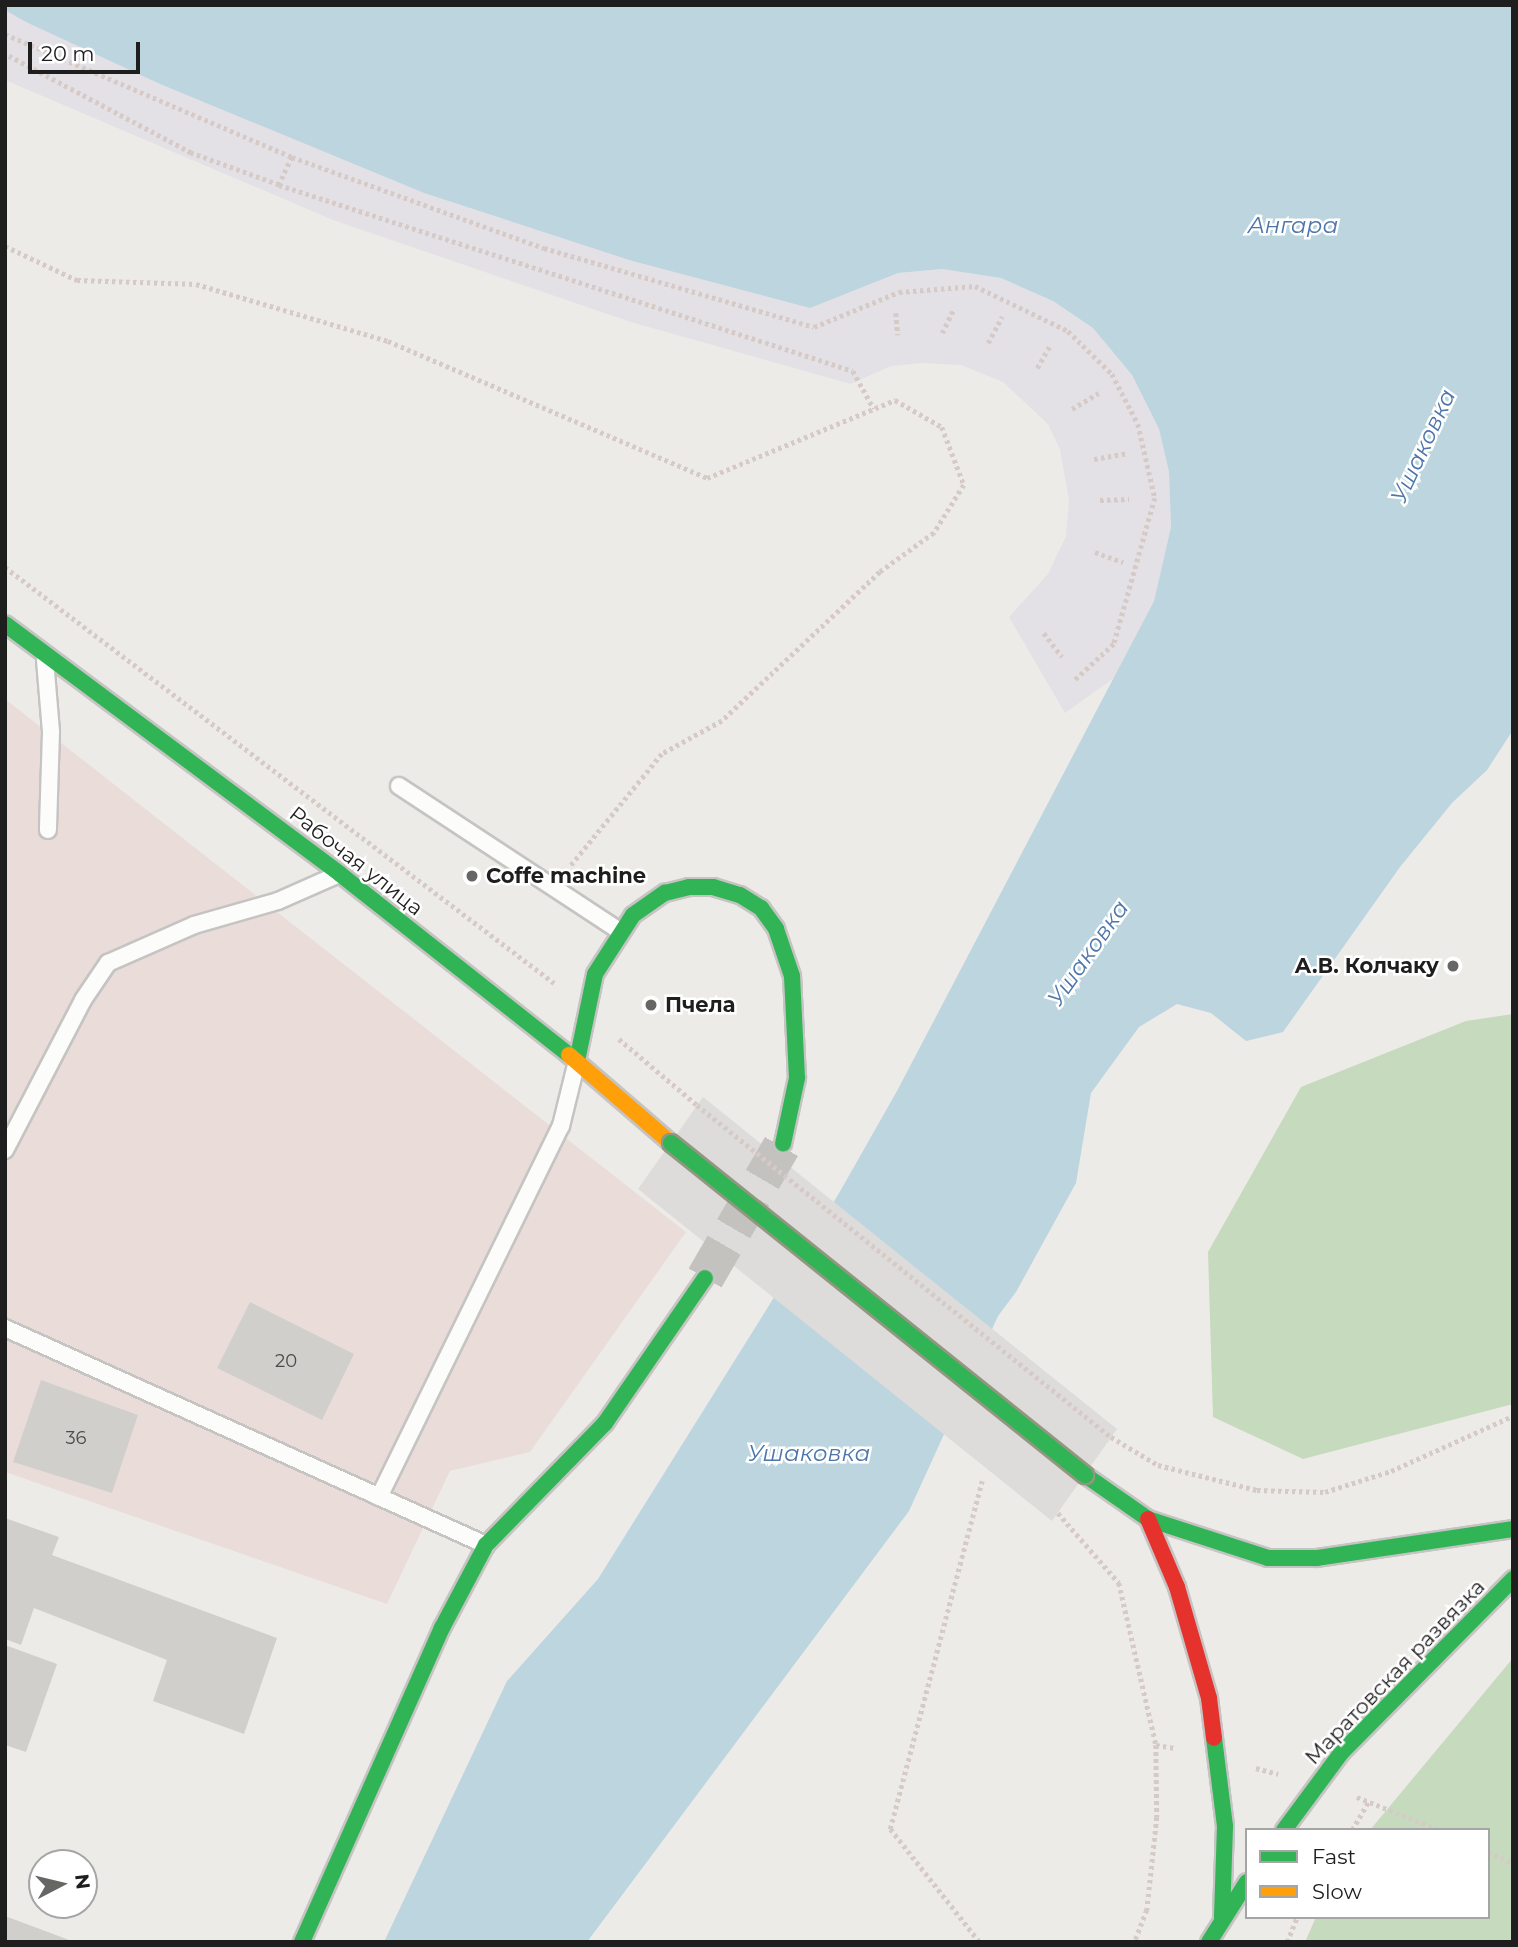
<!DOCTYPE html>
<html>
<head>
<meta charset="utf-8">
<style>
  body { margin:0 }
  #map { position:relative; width:1518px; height:1947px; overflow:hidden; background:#edebe7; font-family:Montserrat,sans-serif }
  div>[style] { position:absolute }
  .commercial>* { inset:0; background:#eaddd9 }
  .forest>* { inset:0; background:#c6dabd }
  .plaza>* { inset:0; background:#e3e1e6 }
  .water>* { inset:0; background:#bcd5df }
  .pier>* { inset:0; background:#dddcda }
  .building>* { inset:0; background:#d1cfcc }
  .secondary-tunnel>* { height:38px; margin-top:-19px; transform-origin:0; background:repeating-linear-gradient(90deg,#c4c2bf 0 38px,transparent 0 57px) }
  .path>* { height:4.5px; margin-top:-2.25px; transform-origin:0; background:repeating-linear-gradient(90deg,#d6cac7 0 3.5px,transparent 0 7px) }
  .roads { filter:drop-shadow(2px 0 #c5c4c3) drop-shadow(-2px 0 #c5c4c3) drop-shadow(0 2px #c5c4c3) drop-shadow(0 -2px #c5c4c3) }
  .lane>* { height:16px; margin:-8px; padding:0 8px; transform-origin:8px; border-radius:8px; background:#fcfcfb }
  .fast>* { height:16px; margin:-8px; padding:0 8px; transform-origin:8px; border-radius:8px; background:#30b455 }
  .slow>* { height:16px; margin:-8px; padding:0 8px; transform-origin:8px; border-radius:8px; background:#ff9f0a }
  .jam>* { height:16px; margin:-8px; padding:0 8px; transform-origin:8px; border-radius:8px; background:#e5322d }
  .path-bridge>* { height:4.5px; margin-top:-2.25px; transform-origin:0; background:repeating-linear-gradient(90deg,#d6cac7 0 3.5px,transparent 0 7px) }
  .bridges { filter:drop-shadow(2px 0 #939680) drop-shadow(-2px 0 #939680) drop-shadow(0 2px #939680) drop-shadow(0 -2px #939680) }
  .fast-bridge>* { height:16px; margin:-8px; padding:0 8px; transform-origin:8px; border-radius:8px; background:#30b455 }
  .dots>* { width:19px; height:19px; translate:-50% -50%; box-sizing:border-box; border:4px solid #fff; border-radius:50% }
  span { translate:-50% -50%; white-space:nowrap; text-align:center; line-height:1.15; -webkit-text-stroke:5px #fff; paint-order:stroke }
  .number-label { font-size:18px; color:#4b4a4a }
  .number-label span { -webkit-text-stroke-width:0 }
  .street-label { font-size:21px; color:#1e1e1e }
  .poi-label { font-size:21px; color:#1e1e1e; font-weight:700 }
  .left { translate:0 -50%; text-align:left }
  .right { translate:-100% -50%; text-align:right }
  .water-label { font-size:23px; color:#4e76aa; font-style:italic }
  .frame { position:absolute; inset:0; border:7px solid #1e1e1e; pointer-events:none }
  .legend { position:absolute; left:1245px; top:1828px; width:245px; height:91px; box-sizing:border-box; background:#fff; border:2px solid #a5a5a5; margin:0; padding:9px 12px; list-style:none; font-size:21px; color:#1e1e1e }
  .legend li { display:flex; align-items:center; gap:14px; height:35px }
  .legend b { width:35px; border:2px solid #a5a5a5 }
  .north { position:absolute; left:28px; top:1849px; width:70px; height:70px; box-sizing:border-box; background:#fff; border:2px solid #a5a5a5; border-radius:50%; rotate:83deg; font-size:19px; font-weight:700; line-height:28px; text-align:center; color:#1e1e1e }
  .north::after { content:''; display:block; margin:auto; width:24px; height:32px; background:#666664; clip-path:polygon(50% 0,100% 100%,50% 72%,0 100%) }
  .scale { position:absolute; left:28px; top:42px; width:112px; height:32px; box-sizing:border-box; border:4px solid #1e1e1e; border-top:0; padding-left:9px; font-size:21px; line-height:24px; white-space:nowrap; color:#1e1e1e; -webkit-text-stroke:5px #fff; paint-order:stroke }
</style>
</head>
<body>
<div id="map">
  <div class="commercial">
    <i style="clip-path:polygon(5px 699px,686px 1232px,530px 1452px,450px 1471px,387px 1604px,5px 1472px)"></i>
  </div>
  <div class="forest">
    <i style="clip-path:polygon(1513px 1014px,1513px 1404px,1303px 1459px,1213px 1417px,1208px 1252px,1301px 1087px,1466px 1021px)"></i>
    <i style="clip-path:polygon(1513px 1658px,1513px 1942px,1305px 1942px,1316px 1917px,1488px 1917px,1488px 1830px,1370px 1830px)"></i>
  </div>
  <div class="plaza">
    <i style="clip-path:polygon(5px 10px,160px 84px,424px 193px,629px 260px,856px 287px,898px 273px,942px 269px,1001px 278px,1053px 301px,1093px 328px,1132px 375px,1159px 429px,1169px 472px,1171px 527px,1154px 601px,1114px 678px,1065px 713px,1009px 617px,1048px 574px,1066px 536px,1069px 501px,1060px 449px,1048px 424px,1003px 382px,961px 365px,922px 363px,891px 366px,851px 384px,631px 322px,333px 220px,5px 80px)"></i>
  </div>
  <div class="water">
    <i style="clip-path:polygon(5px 5px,1513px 5px,1513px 730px,1487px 770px,1452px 803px,1400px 867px,1283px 1032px,1246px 1041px,1211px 1013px,1177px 1004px,1139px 1027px,1091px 1093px,1076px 1183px,1016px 1292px,998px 1316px,909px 1511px,587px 1942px,384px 1942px,507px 1681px,598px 1579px,838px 1195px,897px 1091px,1154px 601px,1171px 527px,1169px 472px,1159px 429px,1132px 375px,1093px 328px,1053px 301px,1001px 278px,942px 269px,898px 273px,810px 308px,629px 260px,424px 193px,160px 84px,26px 22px,5px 10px)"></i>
  </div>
  <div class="pier">
    <i style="clip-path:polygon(703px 1097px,1117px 1429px,1052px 1521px,638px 1189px)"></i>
  </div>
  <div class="building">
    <i style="clip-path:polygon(250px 1302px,354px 1354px,322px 1420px,217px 1368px)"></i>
    <i style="clip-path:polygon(41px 1380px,138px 1415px,112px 1493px,13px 1462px)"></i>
    <i style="clip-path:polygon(5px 1518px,59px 1537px,52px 1555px,277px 1638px,244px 1734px,153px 1701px,167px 1660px,34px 1608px,21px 1645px,5px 1639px)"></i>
    <i style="clip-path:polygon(5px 1645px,57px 1664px,26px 1752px,5px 1745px)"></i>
    <i style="clip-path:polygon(5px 1916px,72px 1941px,72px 1942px,5px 1942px)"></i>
  </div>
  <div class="secondary-tunnel">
    <i style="left:705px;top:1278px;width:155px;rotate:-59.8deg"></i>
  </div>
  <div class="path">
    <i style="left:5px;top:34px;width:312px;rotate:23.2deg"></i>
    <i style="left:292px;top:157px;width:31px;rotate:115deg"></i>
    <i style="left:279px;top:185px;width:94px;rotate:-160deg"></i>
    <i style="left:191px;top:153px;width:211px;rotate:-152deg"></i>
    <i style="left:292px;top:157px;width:268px;rotate:19.9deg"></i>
    <i style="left:544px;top:248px;width:281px;rotate:16.3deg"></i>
    <i style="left:814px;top:327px;width:92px;rotate:-22.4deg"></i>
    <i style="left:899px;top:292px;width:76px;rotate:-4.5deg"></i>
    <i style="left:975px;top:286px;width:103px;rotate:25.8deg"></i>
    <i style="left:1068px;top:331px;width:62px;rotate:44.3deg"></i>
    <i style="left:1112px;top:374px;width:56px;rotate:62.5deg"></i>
    <i style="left:1138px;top:424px;width:76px;rotate:77.1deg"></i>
    <i style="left:1155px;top:498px;width:152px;rotate:105.7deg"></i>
    <i style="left:1114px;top:644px;width:54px;rotate:137.2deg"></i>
    <i style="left:279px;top:185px;width:603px;rotate:17.95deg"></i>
    <i style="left:853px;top:371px;width:43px;rotate:61.1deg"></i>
    <i style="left:5px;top:246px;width:80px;rotate:25.3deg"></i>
    <i style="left:77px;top:280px;width:119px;rotate:1.9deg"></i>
    <i style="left:196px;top:284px;width:200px;rotate:16.5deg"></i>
    <i style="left:388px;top:341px;width:347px;rotate:23.2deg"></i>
    <i style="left:707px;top:478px;width:204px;rotate:-22.5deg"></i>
    <i style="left:895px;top:400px;width:54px;rotate:29.9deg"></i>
    <i style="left:942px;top:427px;width:62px;rotate:69.2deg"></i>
    <i style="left:964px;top:485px;width:57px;rotate:122deg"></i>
    <i style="left:934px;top:533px;width:67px;rotate:144.2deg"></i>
    <i style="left:880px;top:572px;width:217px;rotate:136.7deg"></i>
    <i style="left:722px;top:721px;width:68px;rotate:151.2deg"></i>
    <i style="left:662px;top:754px;width:146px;rotate:129.2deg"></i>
    <i style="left:896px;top:313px;width:22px;rotate:85deg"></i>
    <i style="left:942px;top:333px;width:25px;rotate:-64deg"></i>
    <i style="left:988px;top:343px;width:30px;rotate:-62deg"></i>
    <i style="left:1037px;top:368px;width:28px;rotate:-60deg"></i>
    <i style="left:1072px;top:409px;width:31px;rotate:-31deg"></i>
    <i style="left:1094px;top:459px;width:34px;rotate:-10deg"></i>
    <i style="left:1100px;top:500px;width:29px;rotate:-2deg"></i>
    <i style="left:1095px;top:552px;width:30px;rotate:20deg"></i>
    <i style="left:5px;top:567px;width:689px;rotate:37.15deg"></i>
    <i style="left:1044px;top:633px;width:30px;rotate:53deg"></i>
    <i style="left:619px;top:1039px;width:102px;rotate:40.2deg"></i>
    <i style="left:1111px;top:1437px;width:55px;rotate:30.8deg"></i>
    <i style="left:1158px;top:1465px;width:102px;rotate:14.2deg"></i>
    <i style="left:1257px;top:1490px;width:68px;rotate:1.7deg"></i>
    <i style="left:1325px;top:1492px;width:69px;rotate:-17.7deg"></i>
    <i style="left:1391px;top:1471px;width:134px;rotate:-24.3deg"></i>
    <i style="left:1058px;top:1513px;width:93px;rotate:48.9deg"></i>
    <i style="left:1119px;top:1583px;width:166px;rotate:77.1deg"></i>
    <i style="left:1156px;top:1745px;width:72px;rotate:89.2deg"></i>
    <i style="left:1157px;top:1817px;width:94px;rotate:96.1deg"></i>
    <i style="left:1147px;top:1910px;width:34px;rotate:111deg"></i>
    <i style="left:1156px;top:1745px;width:20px;rotate:9deg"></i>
    <i style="left:1256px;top:1768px;width:23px;rotate:15deg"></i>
    <i style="left:1357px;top:1797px;width:88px;rotate:21.9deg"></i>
    <i style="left:1352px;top:1830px;width:34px;rotate:-60deg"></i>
    <i style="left:1488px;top:1852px;width:27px;rotate:24deg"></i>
    <i style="left:979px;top:1942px;width:144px;rotate:-128.2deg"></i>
    <i style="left:890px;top:1829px;width:360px;rotate:-75.2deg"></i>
    <i style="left:1287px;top:1942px;width:27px;rotate:-68deg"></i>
  </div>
  <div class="roads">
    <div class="lane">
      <i style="left:45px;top:660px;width:72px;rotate:85.2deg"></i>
      <i style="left:51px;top:732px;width:98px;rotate:91.8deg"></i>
      <i style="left:399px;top:786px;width:264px;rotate:33.3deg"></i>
      <i style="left:5px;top:1150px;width:169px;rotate:-62.5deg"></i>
      <i style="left:83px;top:1000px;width:45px;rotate:-56deg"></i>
      <i style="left:108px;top:963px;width:94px;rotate:-23.8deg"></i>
      <i style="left:194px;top:925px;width:87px;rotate:-15.9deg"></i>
      <i style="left:278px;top:901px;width:64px;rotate:-23.8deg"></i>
      <i style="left:5px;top:1328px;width:528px;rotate:24.28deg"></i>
      <i style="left:379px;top:1497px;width:413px;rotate:-63.9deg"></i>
      <i style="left:561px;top:1126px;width:67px;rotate:-76.2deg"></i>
    </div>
    <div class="fast">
      <i style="left:5px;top:624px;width:418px;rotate:36.7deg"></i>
      <i style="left:340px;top:874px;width:292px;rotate:38.3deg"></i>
      <i style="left:577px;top:1061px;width:89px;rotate:-78.3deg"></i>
      <i style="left:595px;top:974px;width:70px;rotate:-57.2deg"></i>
      <i style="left:633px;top:915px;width:39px;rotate:-35deg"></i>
      <i style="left:665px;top:893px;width:25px;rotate:-14deg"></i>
      <i style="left:689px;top:887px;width:24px"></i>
      <i style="left:713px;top:887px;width:28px;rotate:17deg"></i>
      <i style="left:740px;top:895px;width:25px;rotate:32deg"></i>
      <i style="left:761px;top:908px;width:26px;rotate:54deg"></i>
      <i style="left:776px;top:929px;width:50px;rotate:71.2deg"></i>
      <i style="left:792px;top:976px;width:102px;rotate:87.2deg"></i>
      <i style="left:797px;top:1078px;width:67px;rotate:102deg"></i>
      <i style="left:1085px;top:1475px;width:77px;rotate:34.9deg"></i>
      <i style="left:1148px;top:1519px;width:126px;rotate:18deg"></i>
      <i style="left:1268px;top:1558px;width:49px"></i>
      <i style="left:1317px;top:1558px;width:198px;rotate:-8.4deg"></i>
      <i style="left:1214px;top:1738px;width:89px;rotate:82.9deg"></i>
      <i style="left:1225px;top:1826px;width:91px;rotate:91.9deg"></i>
      <i style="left:1284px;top:1830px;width:96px;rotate:-53.5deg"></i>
      <i style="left:1341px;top:1753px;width:245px;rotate:-45.3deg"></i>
      <i style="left:302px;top:1942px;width:344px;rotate:-66deg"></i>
      <i style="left:442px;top:1628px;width:94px;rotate:-62.1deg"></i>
      <i style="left:486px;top:1545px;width:170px;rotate:-45.7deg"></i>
      <i style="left:605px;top:1423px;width:176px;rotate:-55.4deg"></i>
      <i style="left:1209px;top:1942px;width:71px;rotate:-57.7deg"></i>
    </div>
    <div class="slow">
      <i style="left:569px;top:1055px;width:135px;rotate:40.8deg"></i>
    </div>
    <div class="jam">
      <i style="left:1148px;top:1519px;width:74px;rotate:66.9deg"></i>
      <i style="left:1177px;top:1587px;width:116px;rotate:73.9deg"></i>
      <i style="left:1209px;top:1698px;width:40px;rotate:82.9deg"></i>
    </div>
  </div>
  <div class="path-bridge">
    <i style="left:697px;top:1105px;width:531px;rotate:38.73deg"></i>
  </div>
  <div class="bridges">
    <div class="fast-bridge">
      <i style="left:671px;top:1143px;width:531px;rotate:38.73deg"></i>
    </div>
  </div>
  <div class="dots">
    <i style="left:472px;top:876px;background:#666664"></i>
    <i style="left:1453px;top:966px;background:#666664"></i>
    <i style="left:651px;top:1005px;background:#666664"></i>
  </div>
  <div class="number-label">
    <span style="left:286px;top:1361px">20</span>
    <span style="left:76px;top:1438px">36</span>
  </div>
  <div class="street-label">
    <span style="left:356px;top:861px;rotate:38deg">Рабочая улица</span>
    <span style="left:1395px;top:1672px;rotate:-46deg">Маратовская развязка</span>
  </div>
  <div class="poi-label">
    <span class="left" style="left:486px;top:876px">Coffe machine</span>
    <span class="right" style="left:1439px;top:966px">А.В. Колчаку</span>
    <span class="left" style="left:665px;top:1005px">Пчела</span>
  </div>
  <div class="water-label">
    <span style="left:1293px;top:225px">Ангара</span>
    <span style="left:1423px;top:446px;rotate:-65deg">Ушаковка</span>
    <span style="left:1088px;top:953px;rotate:-55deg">Ушаковка</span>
    <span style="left:809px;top:1453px">Ушаковка</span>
  </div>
  <div class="frame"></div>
  <ul class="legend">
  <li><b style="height:9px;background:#30b455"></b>Fast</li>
  <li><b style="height:9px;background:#ff9f0a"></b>Slow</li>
  </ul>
  <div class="north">N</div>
  <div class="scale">20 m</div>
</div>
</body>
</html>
